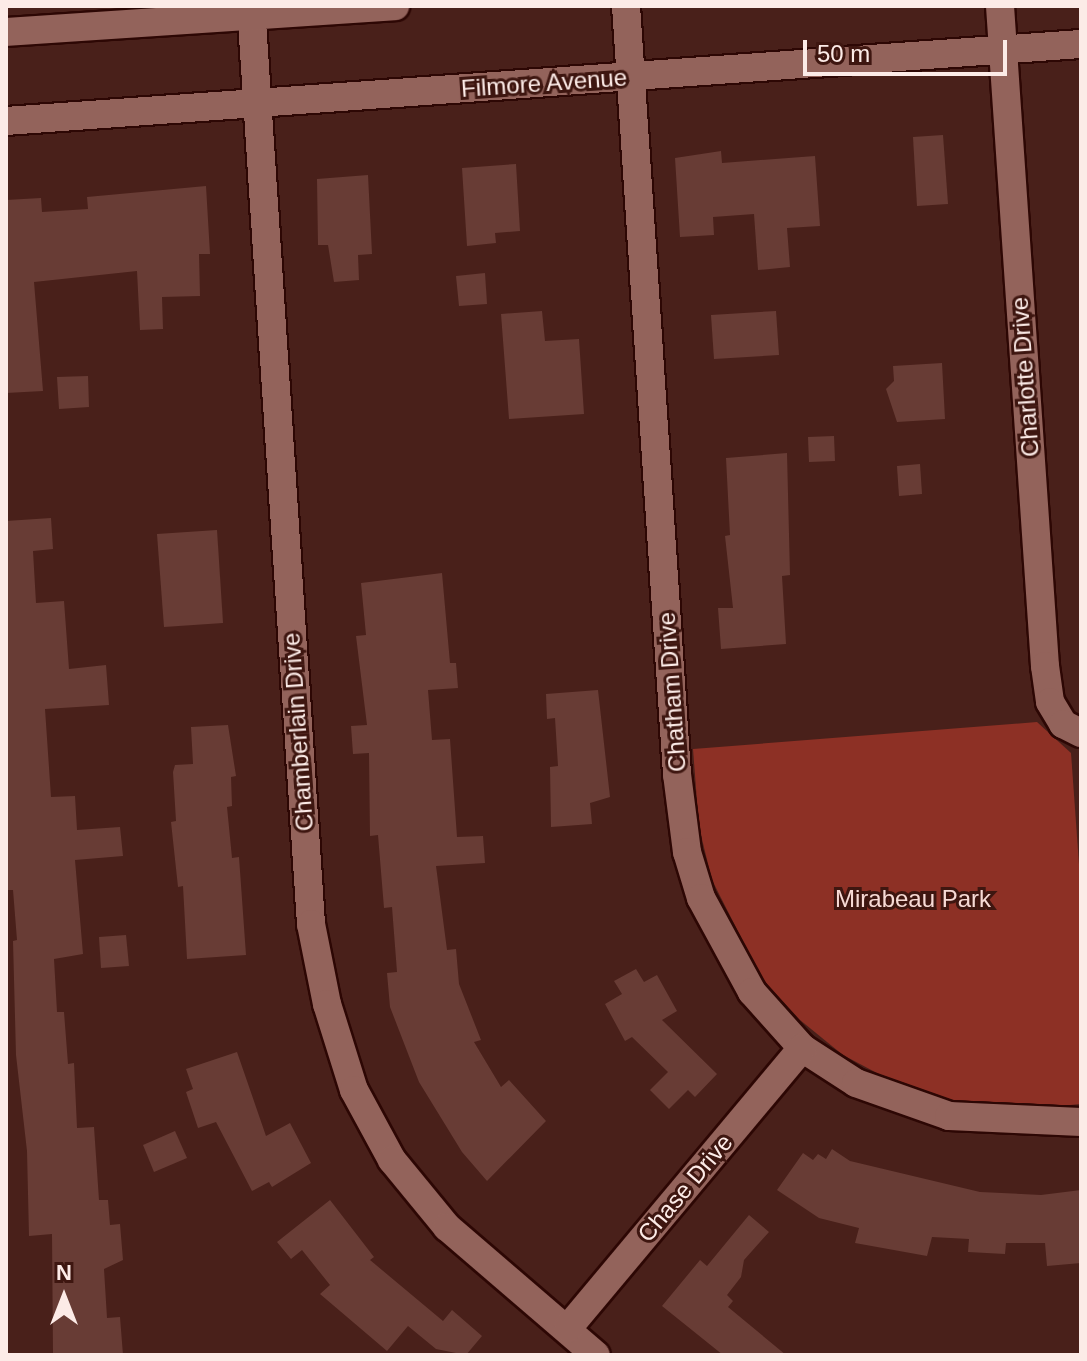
<!DOCTYPE html>
<html>
<head>
<meta charset="utf-8">
<style>
  body { margin:0 }
  #map { position:relative; width:1087px; height:1361px; overflow:hidden; background:#49201a; font-family:Arial,sans-serif }
  div>[style] { position:absolute }
  .green>* { inset:0; background:#8d3025 }
  .building>* { inset:0; background:#683c35 }
  .roads { filter:drop-shadow(2px 0 #2d0704) drop-shadow(-2px 0 #2d0704) drop-shadow(0 2px #2d0704) drop-shadow(0 -2px #2d0704) }
  .minor>* { height:28px; margin:-14px; padding:0 14px; transform-origin:14px; border-radius:14px; background:#93635b }
  span { translate:-50% -50%; white-space:nowrap; text-align:center; line-height:1.15; -webkit-text-stroke:6px #3e1610; paint-order:stroke }
  .street-label { font-size:24px; color:#fcebe7 }
  .park-label { font-size:24px; color:#f7dad5 }
  .frame { position:absolute; inset:0; border:8px solid #fcebe7; pointer-events:none }
  .north { position:absolute; left:24px; top:1257px; width:80px; height:80px; -webkit-text-stroke:6px #3e1610; paint-order:stroke; rotate:0deg; font-size:22px; font-weight:700; line-height:32px; text-align:center; color:#fcebe7 }
  .north::after { content:''; display:block; margin:auto; width:28px; height:36px; background:#fcebe7; clip-path:polygon(50% 0,100% 100%,50% 72%,0 100%) }
  .scale { position:absolute; left:803px; top:40px; width:204px; height:36px; box-sizing:border-box; border:4px solid #fcebe7; border-top:0; padding-left:10px; font-size:24px; line-height:28px; white-space:nowrap; color:#fcebe7; -webkit-text-stroke:6px #3e1610; paint-order:stroke }
</style>
</head>
<body>
<div id="map">
  <div class="green">
    <i style="clip-path:polygon(1037px 722px,1071px 753px,1081px 892px,1081px 1104px,1027px 1109px,945px 1099px,892px 1081px,843px 1055px,800px 1020px,762px 979px,712px 880px,699px 827px,693px 749px)"></i>
  </div>
  <div class="building">
    <i style="clip-path:polygon(943px 135px,948px 204px,917px 206px,913px 137px)"></i>
    <i style="clip-path:polygon(721px 151px,722px 163px,815px 156px,820px 226px,787px 228px,790px 267px,758px 270px,754px 214px,713px 217px,714px 235px,680px 237px,675px 158px)"></i>
    <i style="clip-path:polygon(516px 164px,520px 231px,495px 233px,496px 243px,467px 246px,462px 168px)"></i>
    <i style="clip-path:polygon(368px 175px,372px 254px,358px 255px,359px 280px,334px 282px,328px 245px,318px 245px,317px 179px)"></i>
    <i style="clip-path:polygon(206px 186px,210px 254px,199px 254px,200px 296px,162px 297px,163px 329px,140px 330px,137px 271px,34px 282px,43px 391px,6px 393px,6px 200px,41px 198px,42px 212px,88px 209px,87px 197px)"></i>
    <i style="clip-path:polygon(485px 273px,487px 304px,459px 306px,456px 276px)"></i>
    <i style="clip-path:polygon(542px 311px,545px 341px,579px 339px,584px 414px,509px 419px,501px 314px)"></i>
    <i style="clip-path:polygon(776px 311px,779px 355px,714px 359px,711px 315px)"></i>
    <i style="clip-path:polygon(942px 363px,945px 419px,897px 422px,886px 389px,894px 381px,893px 366px)"></i>
    <i style="clip-path:polygon(88px 376px,89px 407px,59px 409px,57px 377px)"></i>
    <i style="clip-path:polygon(834px 436px,835px 461px,809px 462px,808px 437px)"></i>
    <i style="clip-path:polygon(787px 453px,790px 575px,782px 576px,786px 644px,721px 649px,718px 608px,733px 608px,725px 536px,730px 535px,726px 458px)"></i>
    <i style="clip-path:polygon(920px 464px,922px 494px,899px 496px,897px 466px)"></i>
    <i style="clip-path:polygon(51px 518px,53px 549px,33px 551px,36px 603px,64px 601px,69px 669px,106px 665px,109px 705px,45px 709px,51px 797px,75px 796px,77px 830px,120px 827px,123px 856px,75px 860px,83px 954px,54px 959px,57px 1012px,64px 1012px,68px 1064px,74px 1063px,77px 1128px,94px 1127px,99px 1200px,108px 1200px,110px 1225px,120px 1224px,123px 1260px,104px 1269px,107px 1318px,120px 1317px,123px 1355px,53px 1355px,52px 1234px,29px 1236px,27px 1151px,16px 1055px,13px 941px,17px 940px,13px 890px,6px 890px,6px 521px)"></i>
    <i style="clip-path:polygon(217px 530px,223px 623px,164px 627px,157px 534px)"></i>
    <i style="clip-path:polygon(442px 573px,450px 663px,456px 663px,458px 688px,428px 690px,432px 740px,450px 739px,457px 837px,483px 836px,485px 863px,436px 866px,447px 950px,456px 949px,459px 984px,481px 1040px,474px 1042px,501px 1087px,509px 1080px,546px 1121px,487px 1181px,462px 1152px,419px 1082px,390px 1007px,387px 973px,397px 972px,392px 907px,384px 908px,378px 835px,370px 836px,369px 753px,353px 754px,351px 726px,367px 725px,356px 636px,366px 635px,361px 583px)"></i>
    <i style="clip-path:polygon(598px 690px,610px 797px,590px 803px,592px 824px,551px 827px,550px 767px,558px 766px,555px 718px,547px 719px,546px 694px)"></i>
    <i style="clip-path:polygon(228px 725px,236px 776px,231px 777px,232px 806px,227px 807px,232px 858px,239px 857px,246px 955px,187px 959px,183px 886px,178px 887px,171px 822px,176px 821px,173px 772px,175px 765px,193px 764px,191px 727px)"></i>
    <i style="clip-path:polygon(126px 935px,129px 966px,101px 968px,99px 937px)"></i>
    <i style="clip-path:polygon(636px 969px,644px 982px,657px 975px,677px 1011px,662px 1020px,717px 1074px,695px 1097px,688px 1090px,669px 1109px,650px 1090px,668px 1072px,632px 1037px,625px 1041px,605px 1004px,622px 994px,614px 981px)"></i>
    <i style="clip-path:polygon(237px 1052px,266px 1136px,290px 1123px,311px 1163px,272px 1187px,269px 1182px,252px 1191px,216px 1122px,198px 1128px,186px 1092px,193px 1089px,186px 1069px)"></i>
    <i style="clip-path:polygon(175px 1131px,187px 1158px,154px 1172px,143px 1145px)"></i>
    <i style="clip-path:polygon(832px 1149px,850px 1161px,980px 1192px,1041px 1195px,1081px 1190px,1081px 1263px,1047px 1266px,1045px 1243px,1006px 1243px,1005px 1254px,968px 1252px,969px 1239px,932px 1237px,927px 1256px,855px 1243px,859px 1228px,819px 1218px,777px 1190px,803px 1153px,813px 1160px,818px 1154px,826px 1159px)"></i>
    <i style="clip-path:polygon(330px 1200px,374px 1257px,370px 1260px,443px 1321px,452px 1310px,482px 1336px,466px 1355px,436px 1349px,408px 1326px,387px 1351px,320px 1294px,330px 1285px,302px 1250px,291px 1259px,277px 1242px)"></i>
    <i style="clip-path:polygon(749px 1215px,769px 1232px,744px 1260px,741px 1277px,727px 1295px,733px 1301px,728px 1307px,786px 1355px,723px 1355px,662px 1306px,700px 1260px,707px 1266px)"></i>
  </div>
  <div class="roads">
    <div class="minor">
      <i style="left:251px;top:6px;width:920px;rotate:86.26deg"></i>
      <i style="left:311px;top:924px;width:82px;rotate:78.7deg"></i>
      <i style="left:327px;top:1004px;width:90px;rotate:72.6deg"></i>
      <i style="left:354px;top:1090px;width:80px;rotate:61.5deg"></i>
      <i style="left:392px;top:1160px;width:87px;rotate:50.6deg"></i>
      <i style="left:447px;top:1227px;width:196px;rotate:40.7deg"></i>
      <i style="left:626px;top:6px;width:770px;rotate:86.2deg"></i>
      <i style="left:677px;top:774px;width:79px;rotate:82.7deg"></i>
      <i style="left:687px;top:852px;width:48px;rotate:73.1deg"></i>
      <i style="left:701px;top:898px;width:107px;rotate:61.5deg"></i>
      <i style="left:752px;top:992px;width:75px;rotate:48.2deg"></i>
      <i style="left:802px;top:1048px;width:64px;rotate:32.9deg"></i>
      <i style="left:856px;top:1083px;width:99px;rotate:19.5deg"></i>
      <i style="left:949px;top:1116px;width:132px;rotate:2.6deg"></i>
      <i style="left:1000px;top:6px;width:662px;rotate:86.1deg"></i>
      <i style="left:1045px;top:666px;width:36px;rotate:82deg"></i>
      <i style="left:1050px;top:702px;width:26px;rotate:59deg"></i>
      <i style="left:1063px;top:724px;width:20px;rotate:27deg"></i>
      <i style="left:6px;top:32px;width:390px;rotate:-3.8deg"></i>
      <i style="left:6px;top:121px;width:1078px;rotate:-4.1deg"></i>
      <i style="left:568px;top:1328px;width:365px;rotate:-50.1deg"></i>
    </div>
  </div>
  <div class="street-label">
    <span style="left:544px;top:83px;rotate:-4deg">Filmore Avenue</span>
    <span style="left:1025px;top:377px;rotate:-94deg">Charlotte Drive</span>
    <span style="left:672px;top:692px;rotate:-94deg">Chatham Drive</span>
    <span style="left:298px;top:732px;rotate:-94deg">Chamberlain Drive</span>
    <span style="left:685px;top:1188px;rotate:-50deg">Chase Drive</span>
  </div>
  <div class="park-label">
    <span style="left:913px;top:899px">Mirabeau Park</span>
  </div>
  <div class="frame"></div>
  <div class="north">N</div>
  <div class="scale">50 m</div>
</div>
</body>
</html>
